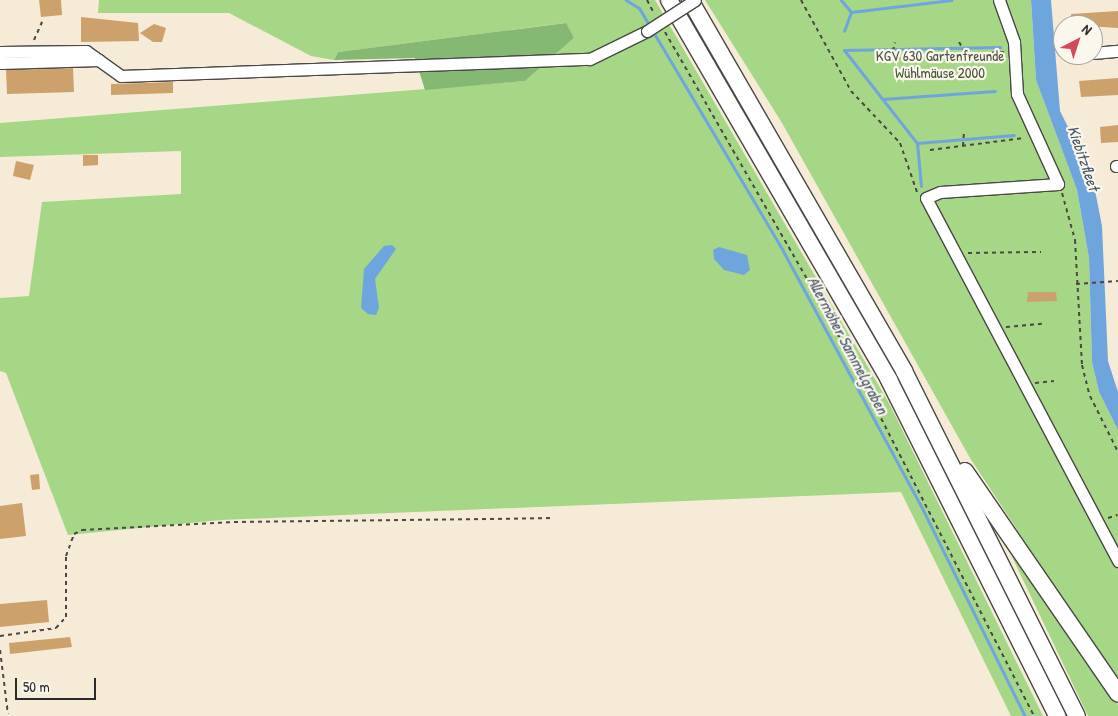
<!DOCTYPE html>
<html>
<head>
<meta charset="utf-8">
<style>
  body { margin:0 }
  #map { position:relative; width:1118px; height:716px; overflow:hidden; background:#f6ebd6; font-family:"Patrick Hand",sans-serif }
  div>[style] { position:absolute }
  .green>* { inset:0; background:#a5d786 }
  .forest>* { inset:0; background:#84b873 }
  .water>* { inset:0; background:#6fa5dd }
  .stream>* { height:3px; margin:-1.5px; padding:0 1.5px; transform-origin:1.5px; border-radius:1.5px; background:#6fa5dd }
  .building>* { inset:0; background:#cca16b }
  .path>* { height:2px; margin-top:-1px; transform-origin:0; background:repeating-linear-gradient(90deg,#494845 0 4px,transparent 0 8px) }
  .roads { filter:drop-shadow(1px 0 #494845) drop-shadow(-1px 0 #494845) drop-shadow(0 1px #494845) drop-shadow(0 -1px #494845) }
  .minor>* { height:11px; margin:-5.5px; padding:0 5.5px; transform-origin:5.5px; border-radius:5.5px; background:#fff }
  .highway>* { height:16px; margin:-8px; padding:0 8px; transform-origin:8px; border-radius:8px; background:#fff }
  .bridges { filter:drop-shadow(1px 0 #494845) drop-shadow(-1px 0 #494845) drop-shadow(0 1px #494845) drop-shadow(0 -1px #494845) }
  .minor-bridge>* { height:11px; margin:-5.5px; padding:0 5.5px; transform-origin:5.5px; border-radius:5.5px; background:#fff }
  span { translate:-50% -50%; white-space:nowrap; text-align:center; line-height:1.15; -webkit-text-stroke:4.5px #fbf7ec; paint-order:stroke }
  .park-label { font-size:15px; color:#4a5642 }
  .water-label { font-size:16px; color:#435669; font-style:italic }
  .north { position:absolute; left:1053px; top:15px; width:50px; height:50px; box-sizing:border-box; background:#fbf7ec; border:1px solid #a8a59f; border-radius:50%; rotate:40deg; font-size:14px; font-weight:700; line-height:20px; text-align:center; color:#2b2b2b }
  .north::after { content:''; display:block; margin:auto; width:18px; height:22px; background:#d1495b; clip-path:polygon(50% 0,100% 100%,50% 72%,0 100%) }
  .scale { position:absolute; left:15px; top:678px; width:81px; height:22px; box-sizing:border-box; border:2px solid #2b2b2b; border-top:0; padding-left:6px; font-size:15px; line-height:18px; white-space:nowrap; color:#2b2b2b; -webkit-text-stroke:4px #fbf7ec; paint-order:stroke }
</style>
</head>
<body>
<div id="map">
  <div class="green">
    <i style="clip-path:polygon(99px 0,655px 0,890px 405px,1043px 716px,1011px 716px,901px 492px,221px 520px,68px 535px,6px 373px,0 371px,0 298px,29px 296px,42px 202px,181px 194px,181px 151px,0 157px,0 123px,525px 81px,574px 38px,565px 23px,338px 52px,334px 60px,311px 56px,229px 13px,98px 13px)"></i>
    <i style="clip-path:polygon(705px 0,1031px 0,1036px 80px,1077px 190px,1089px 258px,1092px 362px,1099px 392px,1118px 430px,1118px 683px,970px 458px,782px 123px)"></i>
    <i style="clip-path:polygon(1004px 540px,1118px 705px,1118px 716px,1088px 716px)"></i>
  </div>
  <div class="forest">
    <i style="clip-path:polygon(566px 23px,574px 38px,525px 81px,425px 90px,415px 58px,334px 60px,338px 52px)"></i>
  </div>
  <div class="water">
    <i style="clip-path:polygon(1031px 0,1051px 0,1060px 111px,1092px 175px,1102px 226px,1108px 361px,1118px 392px,1118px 430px,1099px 392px,1092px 362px,1089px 258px,1077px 190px,1036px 80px)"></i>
    <i style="clip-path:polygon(392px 245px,396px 249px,375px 279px,379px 308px,376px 315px,368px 314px,361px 308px,364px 269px,384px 246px)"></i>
    <i style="clip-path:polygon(719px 247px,747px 255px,750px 270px,744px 275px,724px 270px,714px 259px,713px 250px)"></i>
  </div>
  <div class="stream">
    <i style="left:626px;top:0;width:15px;rotate:32deg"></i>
    <i style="left:639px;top:8px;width:282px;rotate:59.3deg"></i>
    <i style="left:783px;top:251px;width:288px;rotate:61.6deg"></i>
    <i style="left:920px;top:504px;width:237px;rotate:63.7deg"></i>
    <i style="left:841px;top:0;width:16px;rotate:50deg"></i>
    <i style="left:851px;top:12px;width:20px;rotate:110deg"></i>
    <i style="left:851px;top:12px;width:101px;rotate:-6.8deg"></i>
    <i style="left:844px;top:50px;width:118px;rotate:51.9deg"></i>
    <i style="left:917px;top:143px;width:43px;rotate:84.7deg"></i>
    <i style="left:845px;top:50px;width:155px;rotate:-1.1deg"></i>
    <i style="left:882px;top:99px;width:113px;rotate:-4deg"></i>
    <i style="left:917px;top:143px;width:97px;rotate:-4.7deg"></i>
  </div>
  <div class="building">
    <i style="clip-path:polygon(39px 0,61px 0,62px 15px,41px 17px)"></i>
    <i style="clip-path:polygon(1118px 11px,1118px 28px,1072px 25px,1071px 14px)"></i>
    <i style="clip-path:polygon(81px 17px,138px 23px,139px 41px,81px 42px)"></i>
    <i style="clip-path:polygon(154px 24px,166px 28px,162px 42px,153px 42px,140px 33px)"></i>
    <i style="clip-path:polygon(73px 68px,74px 92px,7px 94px,6px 70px)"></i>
    <i style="clip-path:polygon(1118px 78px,1118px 95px,1081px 97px,1079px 81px)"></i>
    <i style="clip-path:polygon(173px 82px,173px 93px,111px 95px,111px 84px)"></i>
    <i style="clip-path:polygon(1118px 125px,1118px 142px,1101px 143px,1100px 127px)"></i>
    <i style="clip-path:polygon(83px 155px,98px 155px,98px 165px,83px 166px)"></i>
    <i style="clip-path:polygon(16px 161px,34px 165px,30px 180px,13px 176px)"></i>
    <i style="clip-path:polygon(1028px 292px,1056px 292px,1057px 301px,1027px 302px)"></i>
    <i style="clip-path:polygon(39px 474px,40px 489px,32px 490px,30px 475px)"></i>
    <i style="clip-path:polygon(22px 503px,26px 536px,0 539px,0 506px)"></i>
    <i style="clip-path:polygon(47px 600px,49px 622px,0 627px,0 604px)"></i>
    <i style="clip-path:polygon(70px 637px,72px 647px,10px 654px,9px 643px)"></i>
  </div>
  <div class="path">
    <i style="left:647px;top:0;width:15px;rotate:62deg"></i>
    <i style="left:801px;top:0;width:104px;rotate:61.2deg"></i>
    <i style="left:851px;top:91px;width:71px;rotate:46.7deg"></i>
    <i style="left:900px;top:143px;width:52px;rotate:70.9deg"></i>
    <i style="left:665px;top:32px;width:331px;rotate:60.1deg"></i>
    <i style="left:830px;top:319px;width:446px;rotate:62.8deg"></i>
    <i style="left:34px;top:40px;width:20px;rotate:-66deg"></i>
    <i style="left:959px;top:42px;width:14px;rotate:60deg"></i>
    <i style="left:888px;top:59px;width:116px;rotate:-3.5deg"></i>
    <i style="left:891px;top:59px;width:17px;rotate:-77deg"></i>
    <i style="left:963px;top:146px;width:15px;rotate:-86deg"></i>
    <i style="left:930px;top:150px;width:95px;rotate:-7.3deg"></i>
    <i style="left:1062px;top:193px;width:49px;rotate:74.5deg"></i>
    <i style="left:1075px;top:240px;width:125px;rotate:86.8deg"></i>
    <i style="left:1082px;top:365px;width:32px;rotate:76deg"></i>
    <i style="left:1090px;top:396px;width:63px;rotate:63.4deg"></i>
    <i style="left:968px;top:253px;width:73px;rotate:-0.8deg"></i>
    <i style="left:1076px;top:284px;width:42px;rotate:-4.1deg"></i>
    <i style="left:1006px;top:327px;width:36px;rotate:-5deg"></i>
    <i style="left:1035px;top:383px;width:19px;rotate:-6deg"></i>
    <i style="left:1108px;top:518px;width:10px;rotate:-17deg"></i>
    <i style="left:0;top:636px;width:57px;rotate:-8.1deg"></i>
    <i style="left:56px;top:628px;width:15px;rotate:-48deg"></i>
    <i style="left:66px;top:617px;width:61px;rotate:-90deg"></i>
    <i style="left:66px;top:556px;width:23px;rotate:-70deg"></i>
    <i style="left:74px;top:534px;width:9px;rotate:-27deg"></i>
    <i style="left:82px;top:530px;width:152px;rotate:-3deg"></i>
    <i style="left:234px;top:522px;width:320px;rotate:-0.7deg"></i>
    <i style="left:0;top:650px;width:64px;rotate:82.9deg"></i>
  </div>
  <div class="roads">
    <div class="minor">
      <i style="left:999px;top:0;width:45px;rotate:70.3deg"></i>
      <i style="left:1014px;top:42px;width:52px;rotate:86.7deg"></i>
      <i style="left:1017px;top:94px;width:99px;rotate:65.5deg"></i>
      <i style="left:1058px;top:184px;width:118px;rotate:176.1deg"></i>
      <i style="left:940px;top:192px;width:15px;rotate:157deg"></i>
      <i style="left:926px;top:198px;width:411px;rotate:62.1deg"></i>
      <i style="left:0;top:52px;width:86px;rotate:-0.7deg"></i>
      <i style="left:86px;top:51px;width:43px;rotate:35.5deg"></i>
      <i style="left:121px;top:76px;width:469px;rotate:-2.1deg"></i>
      <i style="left:590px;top:59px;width:64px;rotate:-26.2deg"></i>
      <i style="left:1093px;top:53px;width:25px;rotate:-5deg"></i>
      <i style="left:0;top:63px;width:99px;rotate:-1.7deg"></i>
      <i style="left:1116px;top:166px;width:2px"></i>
    </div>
    <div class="highway">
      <i style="left:669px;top:0;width:439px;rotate:59.9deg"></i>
      <i style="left:889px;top:380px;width:376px;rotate:63.4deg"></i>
      <i style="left:690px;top:0;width:428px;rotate:60deg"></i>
      <i style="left:904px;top:371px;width:386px;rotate:63.4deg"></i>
      <i style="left:965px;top:471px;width:270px;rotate:55.5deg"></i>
    </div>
  </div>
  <div class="bridges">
    <div class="minor-bridge">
      <i style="left:647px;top:31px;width:57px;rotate:-32.9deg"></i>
    </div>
  </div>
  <div class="park-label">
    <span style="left:940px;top:64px">KGV 630 Gartenfreunde<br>Wühlmäuse 2000</span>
  </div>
  <div class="water-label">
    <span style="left:1084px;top:158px;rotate:71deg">Kiebitzfleet</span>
    <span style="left:848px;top:345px;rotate:62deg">Allermöher Sammelgraben</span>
  </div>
  <div class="north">N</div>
  <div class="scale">50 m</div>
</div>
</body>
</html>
